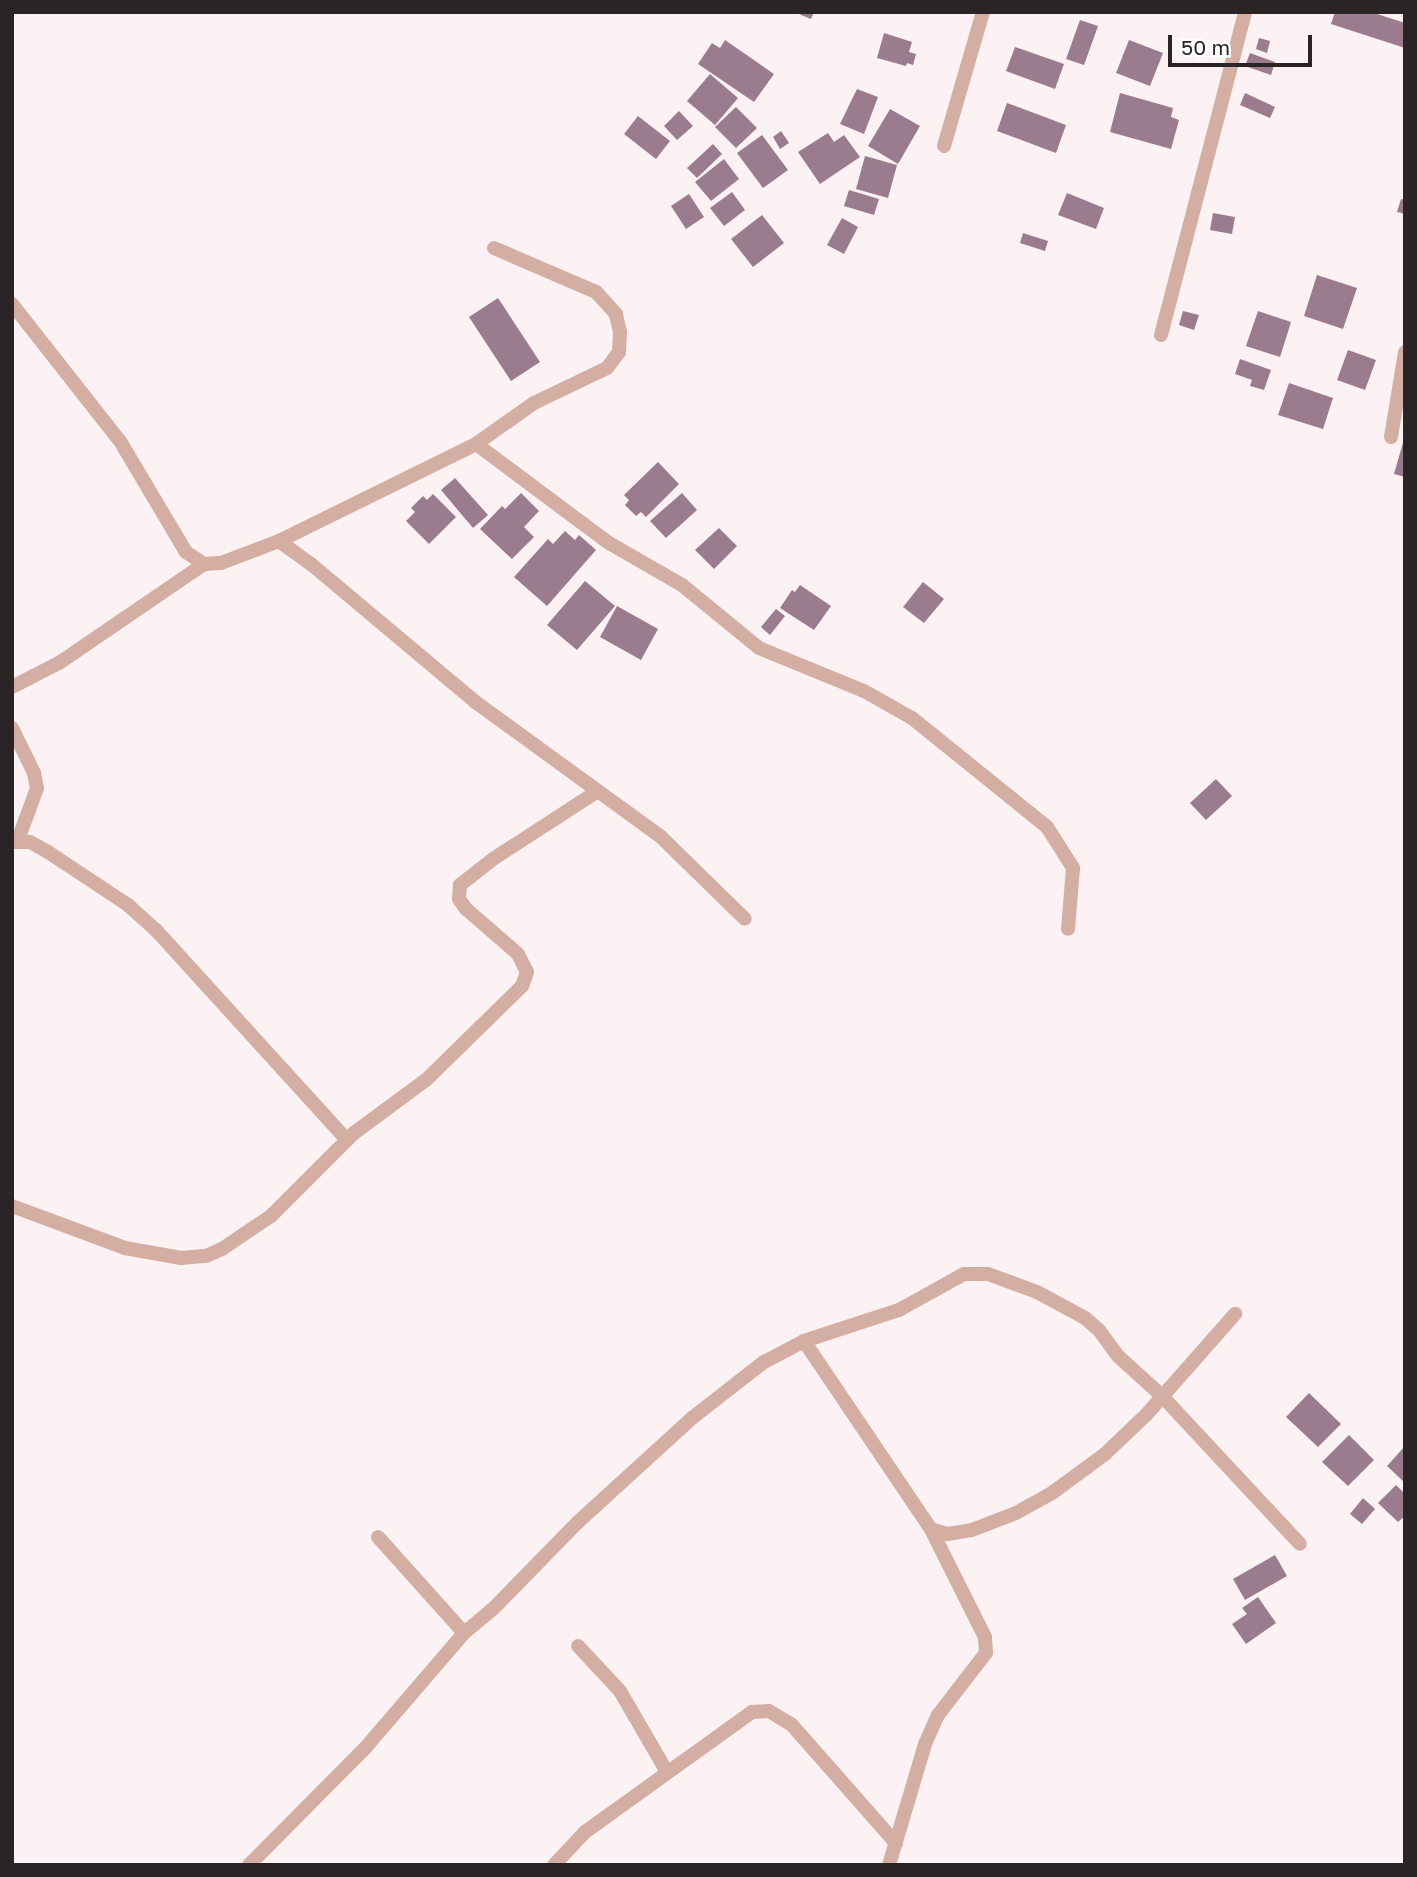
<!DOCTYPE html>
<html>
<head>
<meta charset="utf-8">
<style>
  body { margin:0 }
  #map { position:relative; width:1417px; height:1877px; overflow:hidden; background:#fdf2f3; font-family:"Golos Text",sans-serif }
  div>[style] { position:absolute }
  .building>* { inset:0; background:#9b7b8e }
  .minor>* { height:14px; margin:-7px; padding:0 7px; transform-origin:7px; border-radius:7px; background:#d5aea3 }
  span { translate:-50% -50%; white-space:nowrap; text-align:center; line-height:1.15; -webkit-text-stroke:6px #fff; paint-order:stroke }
  .frame { position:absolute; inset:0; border:14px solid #2b2425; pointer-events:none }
  .scale { position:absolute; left:1168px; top:35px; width:144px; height:32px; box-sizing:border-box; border:4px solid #2b2425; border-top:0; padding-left:9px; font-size:21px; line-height:24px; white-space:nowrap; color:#2b2425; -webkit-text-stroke:5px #fff; paint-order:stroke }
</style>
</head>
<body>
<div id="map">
  <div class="building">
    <i style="clip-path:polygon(794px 12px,814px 12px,811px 19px)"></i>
    <i style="clip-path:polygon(1335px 12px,1371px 12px,1405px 23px,1405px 48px,1331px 24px)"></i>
    <i style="clip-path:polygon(1080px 20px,1098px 26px,1084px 65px,1066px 59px)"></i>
    <i style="clip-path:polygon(884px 33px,912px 42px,909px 52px,916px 54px,913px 65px,907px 63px,906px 66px,877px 58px)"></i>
    <i style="clip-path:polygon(1259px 38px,1270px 41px,1267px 53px,1256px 49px)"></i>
    <i style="clip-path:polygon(725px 40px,774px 74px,754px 102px,698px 64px,712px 43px,720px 48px)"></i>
    <i style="clip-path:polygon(1129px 40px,1163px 53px,1150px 86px,1116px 73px)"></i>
    <i style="clip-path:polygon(1015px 47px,1064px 64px,1055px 89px,1006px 71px)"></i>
    <i style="clip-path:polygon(1250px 53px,1275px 62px,1271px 75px,1245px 66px)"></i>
    <i style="clip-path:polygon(710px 74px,738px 98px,715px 125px,687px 101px)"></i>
    <i style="clip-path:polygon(857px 89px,878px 97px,864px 134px,840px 124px)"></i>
    <i style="clip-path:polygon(1120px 93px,1173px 108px,1171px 117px,1179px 120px,1171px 149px,1110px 132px)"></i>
    <i style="clip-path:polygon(1245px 93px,1275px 107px,1270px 118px,1240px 105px)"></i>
    <i style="clip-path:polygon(1007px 103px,1066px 125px,1056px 153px,997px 131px)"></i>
    <i style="clip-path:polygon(736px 107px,757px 128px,736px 148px,715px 127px)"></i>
    <i style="clip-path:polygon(890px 109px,920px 126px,898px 164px,868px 146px)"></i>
    <i style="clip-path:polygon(679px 111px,693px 126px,677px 140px,664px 126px)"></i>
    <i style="clip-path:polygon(638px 116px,670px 141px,656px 159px,624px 134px)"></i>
    <i style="clip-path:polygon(781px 131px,789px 143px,780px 149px,773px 137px)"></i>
    <i style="clip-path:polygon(828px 133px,834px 142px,844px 135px,860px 157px,820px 184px,798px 152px)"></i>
    <i style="clip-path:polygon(762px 135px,788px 170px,763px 188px,737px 153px)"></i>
    <i style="clip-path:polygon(713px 144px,722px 154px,697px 178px,687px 168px)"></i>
    <i style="clip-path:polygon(865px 156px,897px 165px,888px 198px,856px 189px)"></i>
    <i style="clip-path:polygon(724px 159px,739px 179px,711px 201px,695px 182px)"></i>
    <i style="clip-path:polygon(849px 190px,879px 199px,874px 215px,844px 206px)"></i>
    <i style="clip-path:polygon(732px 192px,745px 210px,724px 226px,710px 208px)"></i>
    <i style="clip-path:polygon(1067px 193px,1104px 208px,1096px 229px,1058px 215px)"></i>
    <i style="clip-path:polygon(689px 194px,704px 217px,686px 229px,671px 206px)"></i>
    <i style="clip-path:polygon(1401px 199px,1405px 200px,1405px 214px,1397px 212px)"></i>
    <i style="clip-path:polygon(1213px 213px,1235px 217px,1232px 234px,1210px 230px)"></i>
    <i style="clip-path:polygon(762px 215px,784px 243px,753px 267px,731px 239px)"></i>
    <i style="clip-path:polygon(842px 218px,858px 227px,844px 254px,827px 245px)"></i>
    <i style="clip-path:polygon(1023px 233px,1048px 241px,1045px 251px,1020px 243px)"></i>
    <i style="clip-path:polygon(1317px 275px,1357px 288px,1343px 329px,1304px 316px)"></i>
    <i style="clip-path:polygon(498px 298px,540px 362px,511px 381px,469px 317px)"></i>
    <i style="clip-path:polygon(1183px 311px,1199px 315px,1194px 330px,1179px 325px)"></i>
    <i style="clip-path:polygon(1258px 311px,1291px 322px,1280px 357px,1246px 346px)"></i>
    <i style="clip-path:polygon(1348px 350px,1376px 360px,1365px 390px,1337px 380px)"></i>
    <i style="clip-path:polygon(1240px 359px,1271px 370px,1264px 390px,1250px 386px,1252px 380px,1235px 374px)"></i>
    <i style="clip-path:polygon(1289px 383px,1333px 398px,1323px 429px,1278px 415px)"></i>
    <i style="clip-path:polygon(1404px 439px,1405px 439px,1405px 477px,1394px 474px)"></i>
    <i style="clip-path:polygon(658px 462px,679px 484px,646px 517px,641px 512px,636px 516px,625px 505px,629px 500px,624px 495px)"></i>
    <i style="clip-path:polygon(455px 478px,488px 515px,473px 528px,441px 490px)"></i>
    <i style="clip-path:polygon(521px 493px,539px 511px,524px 527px,534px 537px,512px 559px,480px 529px,502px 506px,505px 509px)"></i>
    <i style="clip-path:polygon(682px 493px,697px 510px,666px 538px,650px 521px)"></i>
    <i style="clip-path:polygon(433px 494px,456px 517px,429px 544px,406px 521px,415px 512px,411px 508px,423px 496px,427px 500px)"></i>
    <i style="clip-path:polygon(719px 528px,737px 546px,714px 569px,695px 550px)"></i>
    <i style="clip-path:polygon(565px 531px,575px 540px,579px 535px,596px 550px,547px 606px,514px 577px,548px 539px,553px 544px)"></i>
    <i style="clip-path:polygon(585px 581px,615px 606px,577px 650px,547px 625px)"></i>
    <i style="clip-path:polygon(923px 582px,944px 599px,924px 623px,903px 607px)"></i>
    <i style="clip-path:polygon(800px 585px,831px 606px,814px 630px,780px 608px,792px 590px,795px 592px)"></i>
    <i style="clip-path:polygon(617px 606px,658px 629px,641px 660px,600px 637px)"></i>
    <i style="clip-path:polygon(776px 609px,785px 616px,770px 635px,761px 627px)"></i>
    <i style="clip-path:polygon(1216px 779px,1232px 796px,1206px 820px,1190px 803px)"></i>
    <i style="clip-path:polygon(1309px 1393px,1341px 1424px,1318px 1447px,1286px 1417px)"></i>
    <i style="clip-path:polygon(1349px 1435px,1374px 1460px,1348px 1486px,1322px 1462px)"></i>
    <i style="clip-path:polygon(1405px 1446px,1405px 1483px,1387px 1466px)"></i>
    <i style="clip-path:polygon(1396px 1485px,1405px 1494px,1405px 1516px,1398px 1522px,1378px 1503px)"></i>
    <i style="clip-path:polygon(1363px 1498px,1375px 1509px,1362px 1524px,1350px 1514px)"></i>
    <i style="clip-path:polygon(1275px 1555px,1287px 1576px,1245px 1600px,1233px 1579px)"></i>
    <i style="clip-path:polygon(1258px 1597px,1276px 1623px,1246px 1644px,1232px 1624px,1247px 1614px,1242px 1608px)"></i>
  </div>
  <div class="minor">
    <i style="left:944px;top:146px;width:140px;rotate:-73.8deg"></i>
    <i style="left:12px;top:304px;width:174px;rotate:51.8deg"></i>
    <i style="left:120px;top:441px;width:129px;rotate:59.3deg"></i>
    <i style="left:186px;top:552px;width:22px;rotate:34deg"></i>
    <i style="left:204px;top:564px;width:17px;rotate:-3deg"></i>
    <i style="left:221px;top:563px;width:62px;rotate:-20.8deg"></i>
    <i style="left:279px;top:541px;width:220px;rotate:-26.2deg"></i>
    <i style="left:476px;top:444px;width:71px;rotate:-35.3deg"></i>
    <i style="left:534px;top:403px;width:81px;rotate:-25.6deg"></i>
    <i style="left:607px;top:368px;width:20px;rotate:-53deg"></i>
    <i style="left:619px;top:352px;width:20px;rotate:-87deg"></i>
    <i style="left:620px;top:332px;width:18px;rotate:-103deg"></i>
    <i style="left:616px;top:314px;width:30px;rotate:-132deg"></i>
    <i style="left:596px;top:292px;width:111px;rotate:-156.7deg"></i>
    <i style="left:1161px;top:335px;width:334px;rotate:-75.4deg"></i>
    <i style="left:1391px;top:437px;width:86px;rotate:-80.6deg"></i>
    <i style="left:476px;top:444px;width:166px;rotate:36.7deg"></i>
    <i style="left:609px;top:543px;width:84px;rotate:29.9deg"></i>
    <i style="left:682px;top:585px;width:99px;rotate:39.3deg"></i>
    <i style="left:759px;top:648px;width:113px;rotate:22.3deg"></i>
    <i style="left:864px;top:691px;width:55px;rotate:29.4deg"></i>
    <i style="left:912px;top:718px;width:174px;rotate:38.9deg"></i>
    <i style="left:1047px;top:827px;width:49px;rotate:57.6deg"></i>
    <i style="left:1073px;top:868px;width:61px;rotate:94.7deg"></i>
    <i style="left:279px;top:541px;width:39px;rotate:36deg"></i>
    <i style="left:311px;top:564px;width:213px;rotate:40deg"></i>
    <i style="left:474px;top:701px;width:231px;rotate:36deg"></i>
    <i style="left:661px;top:837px;width:117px;rotate:44.3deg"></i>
    <i style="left:12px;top:687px;width:53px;rotate:-27.1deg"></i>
    <i style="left:59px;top:663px;width:176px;rotate:-34.3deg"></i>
    <i style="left:12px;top:728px;width:50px;rotate:63.9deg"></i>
    <i style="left:34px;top:773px;width:15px;rotate:79deg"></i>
    <i style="left:37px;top:788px;width:55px;rotate:110.1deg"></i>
    <i style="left:12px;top:842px;width:18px"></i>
    <i style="left:30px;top:842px;width:21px;rotate:29deg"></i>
    <i style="left:48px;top:852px;width:96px;rotate:33.5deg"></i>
    <i style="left:128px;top:905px;width:36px;rotate:42deg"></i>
    <i style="left:155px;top:929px;width:285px;rotate:47.7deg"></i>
    <i style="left:12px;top:1206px;width:121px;rotate:20.4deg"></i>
    <i style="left:125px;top:1248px;width:57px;rotate:10.1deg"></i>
    <i style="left:181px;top:1258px;width:25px;rotate:-5deg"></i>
    <i style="left:206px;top:1256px;width:17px;rotate:-24deg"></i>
    <i style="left:222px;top:1249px;width:59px;rotate:-34deg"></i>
    <i style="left:271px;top:1216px;width:117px;rotate:-45deg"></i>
    <i style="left:354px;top:1133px;width:89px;rotate:-36.4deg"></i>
    <i style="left:426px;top:1080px;width:134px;rotate:-44.4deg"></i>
    <i style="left:522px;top:986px;width:15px;rotate:-70deg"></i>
    <i style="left:527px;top:972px;width:20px;rotate:-117deg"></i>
    <i style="left:518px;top:954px;width:69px;rotate:-139.1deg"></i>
    <i style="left:466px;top:909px;width:12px;rotate:-125deg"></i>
    <i style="left:459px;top:899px;width:14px;rotate:-86deg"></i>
    <i style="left:460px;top:885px;width:42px;rotate:-38.2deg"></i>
    <i style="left:493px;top:859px;width:123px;rotate:-33deg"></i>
    <i style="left:804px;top:1341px;width:227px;rotate:56deg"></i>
    <i style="left:931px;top:1529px;width:17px;rotate:17deg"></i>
    <i style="left:947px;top:1534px;width:25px;rotate:-9deg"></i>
    <i style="left:972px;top:1530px;width:47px;rotate:-21.1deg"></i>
    <i style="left:1016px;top:1513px;width:41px;rotate:-29.1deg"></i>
    <i style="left:1052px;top:1493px;width:66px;rotate:-36.3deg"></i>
    <i style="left:1105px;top:1454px;width:57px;rotate:-43.6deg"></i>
    <i style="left:1146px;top:1415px;width:135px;rotate:-48.6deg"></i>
    <i style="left:378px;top:1537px;width:129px;rotate:48.1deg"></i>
    <i style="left:578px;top:1646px;width:62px;rotate:47deg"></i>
    <i style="left:620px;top:1691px;width:94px;rotate:59.9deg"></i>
    <i style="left:249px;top:1865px;width:166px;rotate:-45.2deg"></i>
    <i style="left:366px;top:1747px;width:150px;rotate:-49.3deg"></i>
    <i style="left:464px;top:1633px;width:38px;rotate:-40deg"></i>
    <i style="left:493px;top:1609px;width:120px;rotate:-45.7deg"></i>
    <i style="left:577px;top:1523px;width:156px;rotate:-42.4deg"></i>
    <i style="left:692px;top:1418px;width:91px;rotate:-37.9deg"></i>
    <i style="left:764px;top:1362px;width:45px;rotate:-27.7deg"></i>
    <i style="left:804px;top:1341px;width:100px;rotate:-18.1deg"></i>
    <i style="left:899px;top:1310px;width:74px;rotate:-29deg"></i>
    <i style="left:964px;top:1274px;width:24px"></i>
    <i style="left:988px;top:1274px;width:52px;rotate:20.2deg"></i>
    <i style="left:1037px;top:1292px;width:55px;rotate:28.4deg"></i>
    <i style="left:1085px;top:1318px;width:18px;rotate:41deg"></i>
    <i style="left:1099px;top:1330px;width:32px;rotate:54deg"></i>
    <i style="left:1118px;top:1356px;width:59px;rotate:42.3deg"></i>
    <i style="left:1162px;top:1396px;width:202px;rotate:47deg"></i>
    <i style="left:554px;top:1865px;width:45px;rotate:-46.8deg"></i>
    <i style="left:585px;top:1832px;width:206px;rotate:-35.7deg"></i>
    <i style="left:752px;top:1712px;width:17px;rotate:-3deg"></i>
    <i style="left:769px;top:1711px;width:26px;rotate:31deg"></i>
    <i style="left:791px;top:1724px;width:159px;rotate:48.6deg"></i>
    <i style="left:889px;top:1865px;width:126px;rotate:-73.4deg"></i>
    <i style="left:925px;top:1744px;width:32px;rotate:-66deg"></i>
    <i style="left:938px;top:1715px;width:78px;rotate:-52.3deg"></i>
    <i style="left:986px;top:1653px;width:16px;rotate:-94deg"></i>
    <i style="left:985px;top:1637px;width:121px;rotate:-116.6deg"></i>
  </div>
  <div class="frame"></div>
  <div class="scale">50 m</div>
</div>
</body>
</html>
